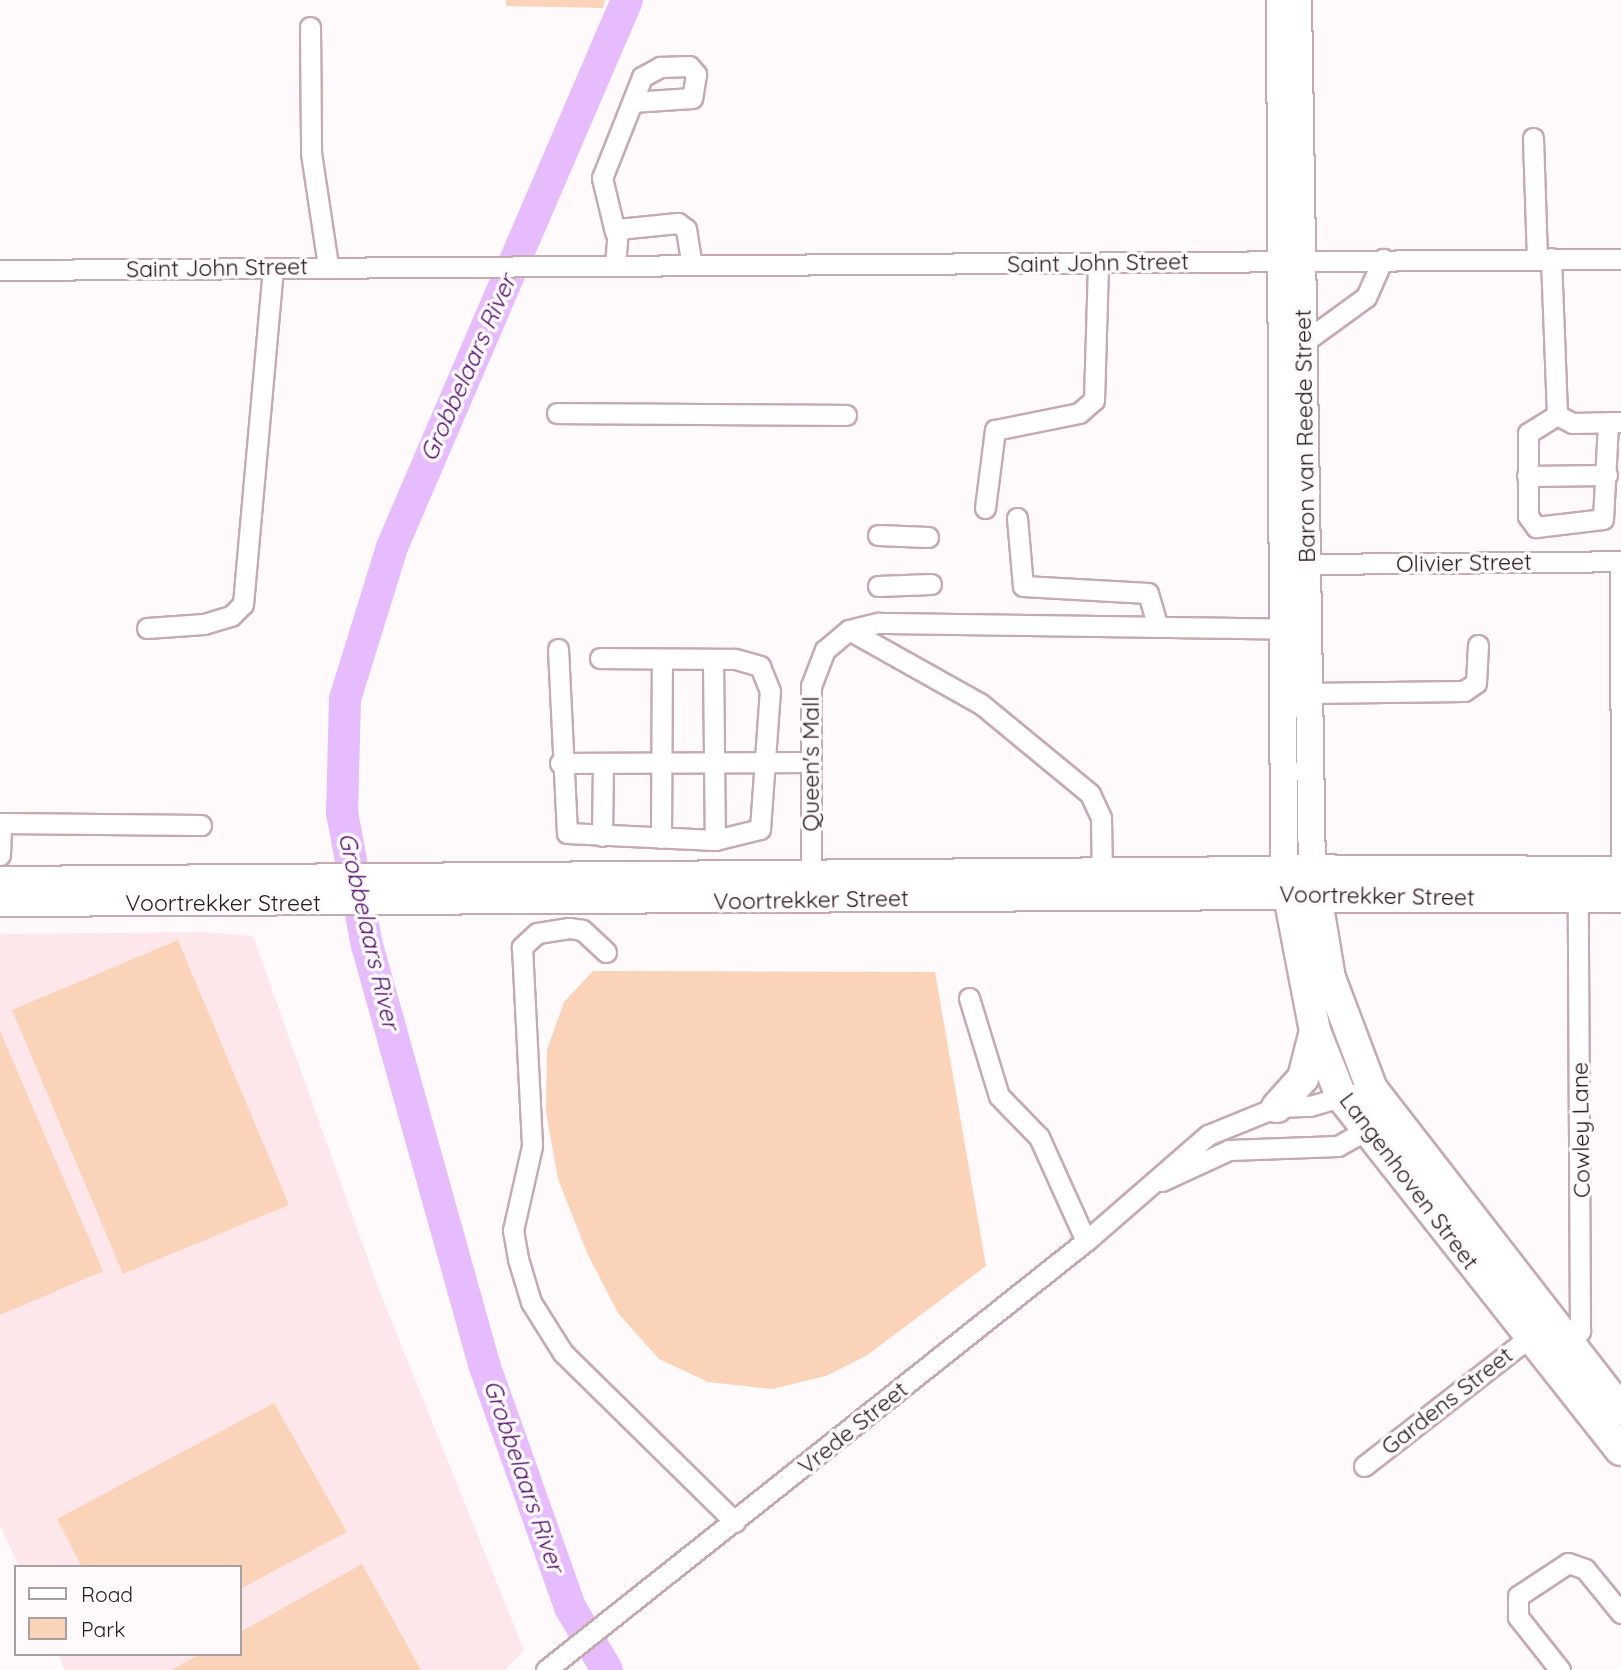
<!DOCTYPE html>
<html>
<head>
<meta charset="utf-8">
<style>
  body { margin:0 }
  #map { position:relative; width:1621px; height:1670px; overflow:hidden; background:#fef9fa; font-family:Quicksand,sans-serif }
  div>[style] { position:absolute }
  .built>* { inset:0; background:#fde7eb }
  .green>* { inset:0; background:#fbd3b8 }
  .river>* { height:32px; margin:-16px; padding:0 16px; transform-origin:16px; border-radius:16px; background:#e6bcfc }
  .roads { filter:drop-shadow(2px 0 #c5abb0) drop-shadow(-2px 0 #c5abb0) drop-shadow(0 2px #c5abb0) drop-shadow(0 -2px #c5abb0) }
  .minor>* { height:19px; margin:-9.5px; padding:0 9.5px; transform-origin:9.5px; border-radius:9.5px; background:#fff }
  .major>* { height:26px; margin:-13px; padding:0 13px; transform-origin:13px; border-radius:13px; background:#fff }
  .highway>* { height:30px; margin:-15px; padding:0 15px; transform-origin:15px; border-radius:15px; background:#fff }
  span { translate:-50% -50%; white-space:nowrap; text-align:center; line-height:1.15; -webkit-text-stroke:7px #fef9fa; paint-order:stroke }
  .street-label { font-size:23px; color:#231a1c }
  .water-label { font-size:24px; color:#4e0768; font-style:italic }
  .legend { position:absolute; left:14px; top:1565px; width:228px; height:91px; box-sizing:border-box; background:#fef9fa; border:2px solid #a6a0a1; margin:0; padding:9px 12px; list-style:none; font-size:21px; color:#231a1c }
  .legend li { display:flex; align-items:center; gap:14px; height:35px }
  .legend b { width:35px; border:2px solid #a6a0a1 }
</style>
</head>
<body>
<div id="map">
  <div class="built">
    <i style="clip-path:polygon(204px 932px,253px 936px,379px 1290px,524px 1650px,505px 1670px,65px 1670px,58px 1654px,240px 1654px,240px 1567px,19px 1567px,0 1525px,0 934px)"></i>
  </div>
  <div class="green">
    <i style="clip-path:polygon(506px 0,605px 0,603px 8px,506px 6px)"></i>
    <i style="clip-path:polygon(178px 940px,289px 1205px,123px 1274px,12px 1010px)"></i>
    <i style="clip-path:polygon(593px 971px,935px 972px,986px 1266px,866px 1356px,826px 1376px,772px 1389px,708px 1382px,659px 1359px,618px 1313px,588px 1255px,558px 1179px,546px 1112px,547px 1050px,564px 1002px)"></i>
    <i style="clip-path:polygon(0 1031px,103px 1271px,0 1315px)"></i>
    <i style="clip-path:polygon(274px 1403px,347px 1532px,240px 1589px,240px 1567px,82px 1567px,57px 1519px)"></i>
    <i style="clip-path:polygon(362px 1564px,421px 1670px,172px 1670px,200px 1654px,240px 1654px,240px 1632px)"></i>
  </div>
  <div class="river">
    <i style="left:607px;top:1670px;width:73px;rotate:-120.4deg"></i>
    <i style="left:570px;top:1607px;width:258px;rotate:-109.5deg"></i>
    <i style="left:484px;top:1364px;width:434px;rotate:-105.6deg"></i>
    <i style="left:367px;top:946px;width:135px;rotate:-100.6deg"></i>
    <i style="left:342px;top:813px;width:114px;rotate:-88.5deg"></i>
    <i style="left:345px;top:699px;width:159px;rotate:-72.8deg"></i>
    <i style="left:392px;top:547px;width:595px;rotate:-66.75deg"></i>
  </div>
  <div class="roads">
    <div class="minor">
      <i style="left:310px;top:27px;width:126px;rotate:89.5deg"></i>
      <i style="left:311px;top:153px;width:114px;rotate:81.4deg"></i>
      <i style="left:1533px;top:138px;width:120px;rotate:88.1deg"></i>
      <i style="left:615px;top:232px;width:56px;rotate:-103.5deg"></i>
      <i style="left:602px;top:178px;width:109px;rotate:-68.4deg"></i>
      <i style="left:642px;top:77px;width:21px;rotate:-29deg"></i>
      <i style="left:660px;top:67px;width:29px;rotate:-2deg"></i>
      <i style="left:689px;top:66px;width:11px;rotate:49deg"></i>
      <i style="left:696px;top:74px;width:24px;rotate:99deg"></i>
      <i style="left:692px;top:98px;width:60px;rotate:176.2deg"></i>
      <i style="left:1551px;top:258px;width:157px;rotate:87.8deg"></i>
      <i style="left:1557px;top:415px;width:17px;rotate:28deg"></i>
      <i style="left:1572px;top:423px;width:48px;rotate:-1.2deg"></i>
      <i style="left:615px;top:264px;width:35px;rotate:-85deg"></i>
      <i style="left:618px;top:229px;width:60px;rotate:-5.7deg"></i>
      <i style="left:678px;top:223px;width:10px;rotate:37deg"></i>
      <i style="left:686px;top:229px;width:36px;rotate:81deg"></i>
      <i style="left:0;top:270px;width:1621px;rotate:-0.39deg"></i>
      <i style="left:1304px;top:342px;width:77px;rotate:-36deg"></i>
      <i style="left:1366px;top:297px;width:42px;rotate:-65.9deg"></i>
      <i style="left:557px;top:413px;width:289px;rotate:0.4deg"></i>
      <i style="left:1557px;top:415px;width:34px;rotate:148deg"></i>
      <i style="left:1528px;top:433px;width:83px;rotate:90deg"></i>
      <i style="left:1528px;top:516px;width:14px;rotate:54deg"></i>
      <i style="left:1536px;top:527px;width:67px;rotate:-6.8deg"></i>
      <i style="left:1603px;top:519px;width:97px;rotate:-87deg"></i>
      <i style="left:1527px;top:476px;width:80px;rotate:-0.7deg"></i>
      <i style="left:985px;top:508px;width:79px;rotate:-82.7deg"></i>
      <i style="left:995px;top:430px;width:86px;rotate:-11.4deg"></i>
      <i style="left:1079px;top:413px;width:20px;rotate:-41deg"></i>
      <i style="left:1094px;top:400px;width:136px;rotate:-88.3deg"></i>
      <i style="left:1017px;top:518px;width:68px;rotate:85deg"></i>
      <i style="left:1023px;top:586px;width:125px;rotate:3.2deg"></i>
      <i style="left:1148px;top:593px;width:35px;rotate:74deg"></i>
      <i style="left:878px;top:535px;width:50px;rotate:2.3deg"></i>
      <i style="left:1620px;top:561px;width:320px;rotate:89.8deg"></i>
      <i style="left:1306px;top:564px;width:315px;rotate:-0.5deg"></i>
      <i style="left:878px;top:586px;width:53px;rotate:-2.2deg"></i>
      <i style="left:147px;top:628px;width:57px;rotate:-4deg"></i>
      <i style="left:204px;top:624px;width:28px;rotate:-17deg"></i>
      <i style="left:231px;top:616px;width:17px;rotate:-45deg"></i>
      <i style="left:243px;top:604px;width:335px;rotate:-84.9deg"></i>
      <i style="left:849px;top:630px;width:151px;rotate:29.3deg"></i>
      <i style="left:981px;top:704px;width:141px;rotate:39.5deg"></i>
      <i style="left:1090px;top:794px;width:26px;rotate:65deg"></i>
      <i style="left:1101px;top:818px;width:55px;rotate:89deg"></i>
      <i style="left:558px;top:649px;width:184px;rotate:87.2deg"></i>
      <i style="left:567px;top:833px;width:148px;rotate:2.7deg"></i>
      <i style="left:715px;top:840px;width:46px;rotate:-13.7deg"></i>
      <i style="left:760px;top:829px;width:138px;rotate:-85.9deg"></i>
      <i style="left:770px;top:691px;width:27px;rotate:-112deg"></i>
      <i style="left:760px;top:666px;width:26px;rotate:-164deg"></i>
      <i style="left:735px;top:659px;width:135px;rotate:-179.6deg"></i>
      <i style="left:713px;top:659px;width:181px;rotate:89.4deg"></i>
      <i style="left:1308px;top:693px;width:156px;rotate:-0.7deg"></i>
      <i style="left:1464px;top:691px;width:14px;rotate:-34deg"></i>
      <i style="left:1476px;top:683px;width:38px;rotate:-87deg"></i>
      <i style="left:560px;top:763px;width:251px;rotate:-0.2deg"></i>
      <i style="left:602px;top:836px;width:73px;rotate:-89.2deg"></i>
      <i style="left:661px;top:838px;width:179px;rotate:-89.7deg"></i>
      <i style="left:0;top:855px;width:32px;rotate:-88deg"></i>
      <i style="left:1px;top:823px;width:200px;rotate:0.6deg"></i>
      <i style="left:811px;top:887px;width:201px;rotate:-90deg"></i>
      <i style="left:811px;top:686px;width:39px;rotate:-69deg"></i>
      <i style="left:825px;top:650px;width:31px;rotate:-40deg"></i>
      <i style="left:849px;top:630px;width:30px;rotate:-14deg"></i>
      <i style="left:878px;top:623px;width:405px;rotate:0.8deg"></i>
      <i style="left:606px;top:952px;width:33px;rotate:-137deg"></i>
      <i style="left:582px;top:930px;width:13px;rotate:-171deg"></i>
      <i style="left:569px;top:928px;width:32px;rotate:171deg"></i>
      <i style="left:537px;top:933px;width:21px;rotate:137deg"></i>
      <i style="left:522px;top:947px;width:199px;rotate:87.1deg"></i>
      <i style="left:532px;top:1146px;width:86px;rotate:102.7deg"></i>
      <i style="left:513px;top:1230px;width:29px;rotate:80deg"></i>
      <i style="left:518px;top:1259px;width:45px;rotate:73.2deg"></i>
      <i style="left:531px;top:1302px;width:60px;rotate:57.9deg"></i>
      <i style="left:563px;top:1353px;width:241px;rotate:44.5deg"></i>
      <i style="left:969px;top:998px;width:102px;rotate:73deg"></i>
      <i style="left:999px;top:1096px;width:57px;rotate:45.7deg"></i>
      <i style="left:1039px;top:1137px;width:114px;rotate:65.7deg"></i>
      <i style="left:1162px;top:1181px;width:74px;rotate:-24.8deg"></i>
      <i style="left:1229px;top:1150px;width:109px;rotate:-2.1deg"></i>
      <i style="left:1338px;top:1146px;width:43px;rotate:-29.6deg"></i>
      <i style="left:1364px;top:1466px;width:210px;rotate:-37.9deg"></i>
      <i style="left:1530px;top:1337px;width:16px;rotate:-14deg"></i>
      <i style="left:1546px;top:1333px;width:25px;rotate:21deg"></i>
      <i style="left:1569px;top:1342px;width:16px;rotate:-45deg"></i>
      <i style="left:1580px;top:1331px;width:443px;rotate:-90.3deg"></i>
      <i style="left:546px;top:1670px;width:690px;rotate:-38.47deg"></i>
      <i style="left:1086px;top:1241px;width:162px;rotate:-41deg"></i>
      <i style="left:1208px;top:1135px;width:74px;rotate:-22.1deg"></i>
      <i style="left:1277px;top:1107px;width:33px;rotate:-2deg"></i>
      <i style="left:1310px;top:1106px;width:43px;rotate:-16.3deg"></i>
      <i style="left:1560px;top:1670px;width:68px;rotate:-128.4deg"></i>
      <i style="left:1518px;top:1617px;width:21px;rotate:-90deg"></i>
      <i style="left:1518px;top:1596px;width:60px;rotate:-33.4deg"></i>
      <i style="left:1568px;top:1563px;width:18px;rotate:19deg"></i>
      <i style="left:1585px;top:1569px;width:57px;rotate:50.7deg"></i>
    </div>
    <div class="major">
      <i style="left:1298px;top:0;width:871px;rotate:89.08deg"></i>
      <i style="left:0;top:880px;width:1284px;rotate:-0.45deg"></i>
      <i style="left:1284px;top:870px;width:870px;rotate:-90.26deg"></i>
      <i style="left:0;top:903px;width:1286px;rotate:-0.31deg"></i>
    </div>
    <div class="highway">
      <i style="left:1312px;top:871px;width:109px;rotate:80.5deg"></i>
      <i style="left:1330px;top:978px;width:119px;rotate:69.3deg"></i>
      <i style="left:1372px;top:1089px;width:406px;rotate:52.2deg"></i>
      <i style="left:1621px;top:872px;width:337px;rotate:-179.7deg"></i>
      <i style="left:1284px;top:870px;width:164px;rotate:79.1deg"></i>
      <i style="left:1315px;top:1031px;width:70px;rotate:68.2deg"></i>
      <i style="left:1341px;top:1096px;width:451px;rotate:51.7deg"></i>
      <i style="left:1297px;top:897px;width:324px"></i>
      <i style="left:1277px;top:1107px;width:39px;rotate:-48deg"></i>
      <i style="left:1303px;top:1078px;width:49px;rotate:-75.7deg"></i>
    </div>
  </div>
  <div class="street-label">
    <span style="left:1098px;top:263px;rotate:-1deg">Saint John Street</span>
    <span style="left:217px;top:268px;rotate:-1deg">Saint John Street</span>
    <span style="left:1305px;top:436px;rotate:-91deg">Baron van Reede Street</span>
    <span style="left:1464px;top:563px;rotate:-1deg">Olivier Street</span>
    <span style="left:811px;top:764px;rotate:-90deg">Queen's Mall</span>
    <span style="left:1377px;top:896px;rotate:1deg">Voortrekker Street</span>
    <span style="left:811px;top:900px;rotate:-1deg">Voortrekker Street</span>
    <span style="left:223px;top:903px">Voortrekker Street</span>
    <span style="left:1581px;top:1130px;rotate:-91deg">Cowley Lane</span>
    <span style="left:1409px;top:1181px;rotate:53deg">Langenhoven Street</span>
    <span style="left:1447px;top:1401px;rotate:-38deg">Gardens Street</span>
    <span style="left:853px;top:1428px;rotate:-39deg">Vrede Street</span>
  </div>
  <div class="water-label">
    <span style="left:468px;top:368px;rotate:-66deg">Grobbelaars River</span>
    <span style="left:369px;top:931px;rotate:77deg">Grobbelaars River</span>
    <span style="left:524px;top:1476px;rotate:71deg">Grobbelaars River</span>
  </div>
  <ul class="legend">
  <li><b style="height:9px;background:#fff"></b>Road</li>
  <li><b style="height:19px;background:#fbd3b8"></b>Park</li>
  </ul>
</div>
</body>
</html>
